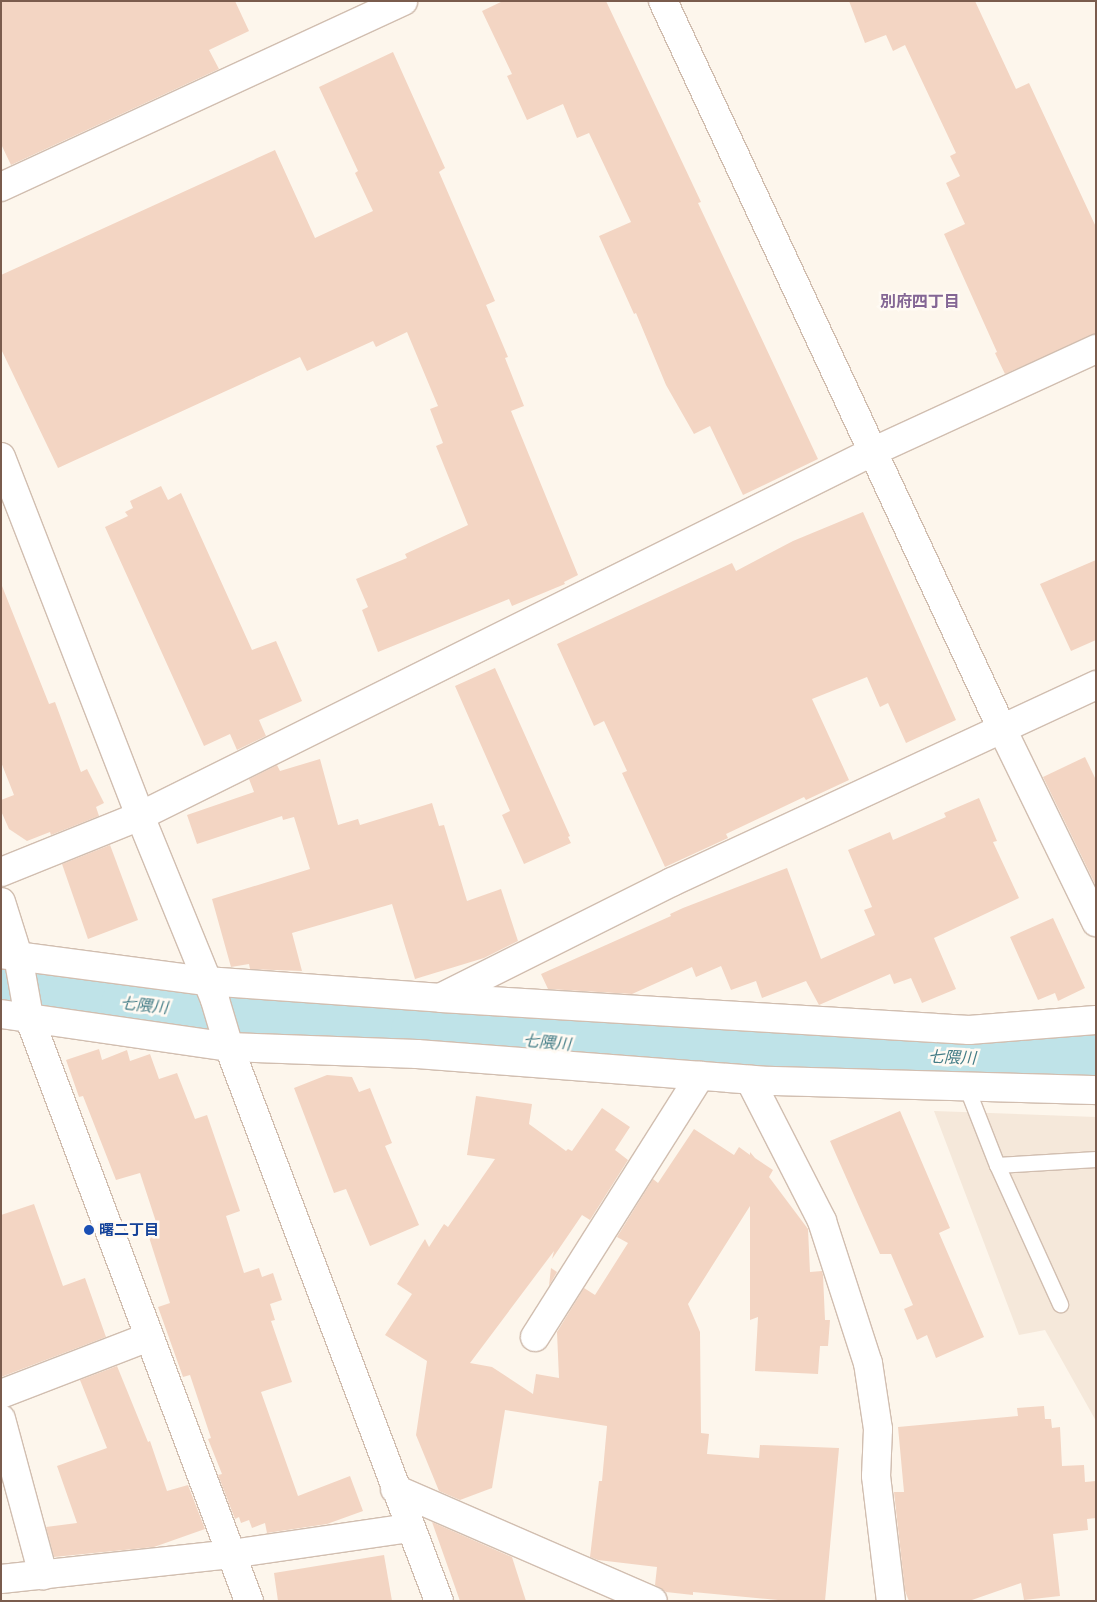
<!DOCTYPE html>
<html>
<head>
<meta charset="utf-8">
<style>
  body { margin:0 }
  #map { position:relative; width:1097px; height:1602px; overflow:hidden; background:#fdf6ec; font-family:Inter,"Noto Sans JP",sans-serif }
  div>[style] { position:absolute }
  .residential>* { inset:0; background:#f5e8da }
  .water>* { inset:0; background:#bfe3e8 }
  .river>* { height:62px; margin:-31px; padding:0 31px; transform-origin:31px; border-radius:31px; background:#bfe3e8 }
  .building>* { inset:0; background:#f3d5c3 }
  .roads { filter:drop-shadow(1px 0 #d1beb0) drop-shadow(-1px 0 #d1beb0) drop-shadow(0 1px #d1beb0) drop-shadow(0 -1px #d1beb0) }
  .service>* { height:15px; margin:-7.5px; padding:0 7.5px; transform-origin:7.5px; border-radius:7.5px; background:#fff }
  .minor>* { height:28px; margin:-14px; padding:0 14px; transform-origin:14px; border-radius:14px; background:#fff }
  .tertiary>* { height:28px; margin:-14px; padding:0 14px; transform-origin:14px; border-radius:14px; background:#fff }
  .dots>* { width:14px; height:14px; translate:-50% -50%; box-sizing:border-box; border:2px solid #fffaf3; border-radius:50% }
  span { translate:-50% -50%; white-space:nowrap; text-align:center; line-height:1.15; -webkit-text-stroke:5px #fffaf3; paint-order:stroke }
  .transit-label { font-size:15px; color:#164399; font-weight:700 }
  .left { translate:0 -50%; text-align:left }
  .neighbourhood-label { font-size:16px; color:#846695; font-weight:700 }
  .water-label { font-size:16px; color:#437c86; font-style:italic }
  .frame { position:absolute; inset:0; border:2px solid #7a5c4d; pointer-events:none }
</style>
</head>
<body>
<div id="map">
  <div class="residential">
    <i style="clip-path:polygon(934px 1111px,1096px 1117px,1096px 1421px,1045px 1330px,1019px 1335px)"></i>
  </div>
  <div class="water">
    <i style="clip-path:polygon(52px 984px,161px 991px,170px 1024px,58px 1010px)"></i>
  </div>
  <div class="river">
    <i style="left:1px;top:989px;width:132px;rotate:7deg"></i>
    <i style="left:132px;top:1005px;width:291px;rotate:5.3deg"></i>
    <i style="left:422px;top:1032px;width:187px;rotate:4.6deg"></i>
    <i style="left:608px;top:1047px;width:372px;rotate:1.7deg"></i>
    <i style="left:980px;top:1058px;width:116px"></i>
  </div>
  <div class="building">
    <i style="clip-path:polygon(1px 1px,235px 1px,249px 31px,209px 50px,219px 69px,11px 165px,1px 144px)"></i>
    <i style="clip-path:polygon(503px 1px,606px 1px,701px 202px,698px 203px,818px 459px,743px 495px,710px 426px,694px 434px,666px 385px,636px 313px,634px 314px,599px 236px,631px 222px,589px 133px,577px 138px,563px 104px,527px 120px,507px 76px,512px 74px,482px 11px)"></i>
    <i style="clip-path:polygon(849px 1px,975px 1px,1016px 89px,1029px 83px,1096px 227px,1096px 334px,1005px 374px,995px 353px,997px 352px,944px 234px,965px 224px,946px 183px,960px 176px,950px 156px,956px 153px,905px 45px,893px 51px,886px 35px,865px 43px)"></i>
    <i style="clip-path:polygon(393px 52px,445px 168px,439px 172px,495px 301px,486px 305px,508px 357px,505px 358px,524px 406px,511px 411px,578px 575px,564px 582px,565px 584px,512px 606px,509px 599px,378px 652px,362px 610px,368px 607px,356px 579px,407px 558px,405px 554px,468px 525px,436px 446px,443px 443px,430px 409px,438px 406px,407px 332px,376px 347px,373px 341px,307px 371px,300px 357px,58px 468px,1px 349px,1px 275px,275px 150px,315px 238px,373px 211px,355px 173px,358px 171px,319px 87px)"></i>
    <i style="clip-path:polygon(161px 486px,168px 500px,181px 493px,252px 650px,276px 641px,302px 701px,259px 720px,266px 736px,237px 750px,230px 734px,204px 746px,105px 527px,128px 516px,125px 512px,133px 508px,130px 501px)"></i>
    <i style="clip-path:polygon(863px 512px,956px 720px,906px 743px,888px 703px,880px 707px,867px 677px,812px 699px,849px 780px,806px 800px,804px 797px,726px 834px,728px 838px,665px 867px,622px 773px,627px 771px,604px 721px,594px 726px,557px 644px,732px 563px,736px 571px,793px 541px)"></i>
    <i style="clip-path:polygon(1096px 560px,1096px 640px,1071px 651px,1040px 584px)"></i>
    <i style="clip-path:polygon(2px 586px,49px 704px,55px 702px,81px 772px,87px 769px,104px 803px,96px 807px,99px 816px,51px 835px,50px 832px,27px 841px,9px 829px,1px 811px,1px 800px,14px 795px,1px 762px)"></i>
    <i style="clip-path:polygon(495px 668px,570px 836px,568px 837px,571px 843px,524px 864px,502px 815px,510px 811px,455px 686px)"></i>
    <i style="clip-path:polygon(1085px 757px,1096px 780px,1096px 886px,1043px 777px)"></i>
    <i style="clip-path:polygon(320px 759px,338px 825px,358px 819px,360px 825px,432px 803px,439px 826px,444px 825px,467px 901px,501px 889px,518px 941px,484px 958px,415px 979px,392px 904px,292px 933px,302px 971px,250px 969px,249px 964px,231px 967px,212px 899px,310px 869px,294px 817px,283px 820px,282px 816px,197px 844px,187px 815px,254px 792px,249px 779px,277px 765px,280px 771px)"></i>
    <i style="clip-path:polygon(979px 798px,997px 841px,993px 842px,1019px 898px,934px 938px,956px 989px,922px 1003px,911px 978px,894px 984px,890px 974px,819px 1005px,806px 981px,762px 998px,756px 981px,731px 990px,721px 966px,696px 977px,692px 967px,632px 994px,548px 989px,541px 974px,671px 916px,670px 914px,683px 908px,787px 868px,821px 959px,875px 935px,864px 910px,872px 907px,848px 850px,890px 832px,893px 840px,946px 817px,944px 813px)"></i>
    <i style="clip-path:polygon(110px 845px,138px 920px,88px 939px,62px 864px)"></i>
    <i style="clip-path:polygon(1053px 918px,1085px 988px,1058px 1001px,1055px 993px,1038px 1000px,1010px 937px)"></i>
    <i style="clip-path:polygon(99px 1049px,102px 1060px,127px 1050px,130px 1061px,150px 1054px,159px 1079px,177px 1073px,195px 1119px,207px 1115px,240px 1211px,226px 1216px,244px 1273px,259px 1268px,262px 1277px,273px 1273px,282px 1300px,270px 1304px,275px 1320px,271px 1321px,292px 1382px,261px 1392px,298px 1496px,350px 1476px,363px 1511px,327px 1524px,267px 1533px,265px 1523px,252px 1528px,249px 1520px,241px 1523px,239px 1517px,235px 1519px,218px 1475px,222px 1474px,208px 1439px,211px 1438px,190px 1375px,183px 1377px,158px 1307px,170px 1303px,147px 1231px,158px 1228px,140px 1173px,116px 1180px,83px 1096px,79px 1097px,66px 1060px)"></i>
    <i style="clip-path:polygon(327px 1075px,352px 1077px,359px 1092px,370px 1088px,392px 1143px,385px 1146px,419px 1225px,370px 1246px,346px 1189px,334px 1193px,294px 1088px)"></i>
    <i style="clip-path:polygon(476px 1096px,532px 1104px,529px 1124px,566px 1151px,568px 1149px,572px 1151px,602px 1108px,630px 1127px,615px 1150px,628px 1160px,590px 1220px,582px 1215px,552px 1259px,554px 1251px,470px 1363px,492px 1367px,533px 1394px,536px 1374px,559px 1378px,557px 1332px,584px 1288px,595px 1295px,628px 1243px,617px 1237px,653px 1179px,658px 1183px,694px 1129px,734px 1155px,739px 1147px,750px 1155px,750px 1152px,755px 1158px,773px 1170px,769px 1177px,808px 1229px,810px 1272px,822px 1271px,823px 1275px,825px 1320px,830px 1320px,828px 1346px,820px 1346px,818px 1374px,755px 1371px,758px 1317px,750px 1320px,750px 1206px,688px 1304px,700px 1332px,701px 1433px,709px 1434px,707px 1454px,759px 1458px,760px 1445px,839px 1448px,825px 1601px,789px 1601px,693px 1592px,693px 1595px,666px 1592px,655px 1585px,657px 1567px,598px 1560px,590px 1557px,599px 1481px,602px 1481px,607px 1426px,505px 1410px,492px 1488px,460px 1500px,439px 1491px,416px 1435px,427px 1361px,385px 1335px,412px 1294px,397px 1284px,425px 1239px,429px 1247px,444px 1224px,448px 1227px,495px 1159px,467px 1155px)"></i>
    <i style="clip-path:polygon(900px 1111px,950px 1228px,939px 1233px,984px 1337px,936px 1358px,927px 1335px,917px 1340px,904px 1309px,913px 1305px,891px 1254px,880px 1254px,830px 1141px)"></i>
    <i style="clip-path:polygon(34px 1204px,63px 1286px,85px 1278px,106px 1337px,1px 1377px,1px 1215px)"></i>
    <i style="clip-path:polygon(551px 1268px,557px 1272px,549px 1286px)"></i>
    <i style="clip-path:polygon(117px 1366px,148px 1442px,150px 1441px,167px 1491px,188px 1485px,205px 1529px,154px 1547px,54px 1557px,46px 1527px,77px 1523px,57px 1466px,107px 1448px,80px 1380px)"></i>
    <i style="clip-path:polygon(1044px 1406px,1045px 1419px,1051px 1419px,1052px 1428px,1060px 1427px,1062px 1466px,1084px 1465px,1085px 1482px,1096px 1481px,1096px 1518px,1087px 1519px,1088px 1530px,1053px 1534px,1060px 1596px,1024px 1600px,1021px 1583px,969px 1601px,909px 1601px,905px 1591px,894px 1492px,904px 1492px,898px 1427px,1018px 1416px,1017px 1408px)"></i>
    <i style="clip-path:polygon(432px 1522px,512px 1557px,526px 1601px,460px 1601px)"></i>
    <i style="clip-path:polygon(384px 1555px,392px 1601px,278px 1601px,274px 1573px)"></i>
  </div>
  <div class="roads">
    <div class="service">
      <i style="left:966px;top:1086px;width:85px;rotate:68.6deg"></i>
      <i style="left:997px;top:1165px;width:99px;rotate:-3.5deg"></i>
      <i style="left:997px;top:1165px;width:153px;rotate:65.6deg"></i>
    </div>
    <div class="minor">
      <i style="left:663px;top:1px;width:803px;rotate:65.03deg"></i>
      <i style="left:1002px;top:729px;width:215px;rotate:64deg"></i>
      <i style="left:1px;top:187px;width:443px;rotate:-24.8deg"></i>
      <i style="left:1px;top:872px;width:150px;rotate:-21.9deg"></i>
      <i style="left:140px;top:816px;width:818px;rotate:-26.44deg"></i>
      <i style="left:872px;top:452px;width:247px;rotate:-24.7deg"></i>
      <i style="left:1px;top:954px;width:207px;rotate:7.5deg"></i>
      <i style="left:206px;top:981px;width:236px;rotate:4.1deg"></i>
      <i style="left:441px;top:998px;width:529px;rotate:3.47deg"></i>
      <i style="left:969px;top:1030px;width:127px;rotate:-4.5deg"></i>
      <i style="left:442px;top:997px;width:257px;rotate:-26.6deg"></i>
      <i style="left:672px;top:882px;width:468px;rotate:-24.9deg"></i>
      <i style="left:1px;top:1014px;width:230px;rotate:8.2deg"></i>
      <i style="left:750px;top:1080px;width:158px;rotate:62.9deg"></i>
      <i style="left:822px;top:1221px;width:149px;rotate:72.1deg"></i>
      <i style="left:868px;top:1363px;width:67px;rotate:81.4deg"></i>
      <i style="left:878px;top:1429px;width:47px;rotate:92.4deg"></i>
      <i style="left:876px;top:1476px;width:126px;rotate:83.2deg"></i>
      <i style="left:771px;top:1081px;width:325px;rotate:1.6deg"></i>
      <i style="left:535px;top:1337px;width:309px;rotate:-57.7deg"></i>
      <i style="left:1px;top:1394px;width:159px;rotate:-21.1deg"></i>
      <i style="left:1px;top:1419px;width:162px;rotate:74.9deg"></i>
      <i style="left:395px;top:1489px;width:281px;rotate:23.5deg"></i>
      <i style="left:1px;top:1579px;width:231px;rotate:-6.2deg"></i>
      <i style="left:231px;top:1554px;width:181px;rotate:-8.3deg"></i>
    </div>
    <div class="tertiary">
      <i style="left:1px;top:457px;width:385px;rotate:68.8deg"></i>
      <i style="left:140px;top:816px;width:199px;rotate:67.8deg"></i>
      <i style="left:215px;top:1000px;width:49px;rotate:73.4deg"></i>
      <i style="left:229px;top:1047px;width:592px;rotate:69.24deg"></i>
      <i style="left:1px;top:902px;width:57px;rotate:72.5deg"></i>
      <i style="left:18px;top:956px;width:62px;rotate:79.8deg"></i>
      <i style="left:29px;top:1017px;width:624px;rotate:69.36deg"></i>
      <i style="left:229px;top:1047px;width:188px;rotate:2.1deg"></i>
      <i style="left:417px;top:1054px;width:355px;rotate:4.4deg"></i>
    </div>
  </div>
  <div class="dots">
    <i style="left:89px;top:1230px;background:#1a4fb4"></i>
  </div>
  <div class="transit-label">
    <span class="left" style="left:99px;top:1230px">曙二丁目</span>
  </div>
  <div class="neighbourhood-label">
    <span style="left:920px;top:301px">別府四丁目</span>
  </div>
  <div class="water-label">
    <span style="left:144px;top:1005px;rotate:6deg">七隈川</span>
    <span style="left:547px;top:1042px;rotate:5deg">七隈川</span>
    <span style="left:952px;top:1057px;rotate:2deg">七隈川</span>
  </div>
  <div class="frame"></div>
</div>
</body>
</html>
